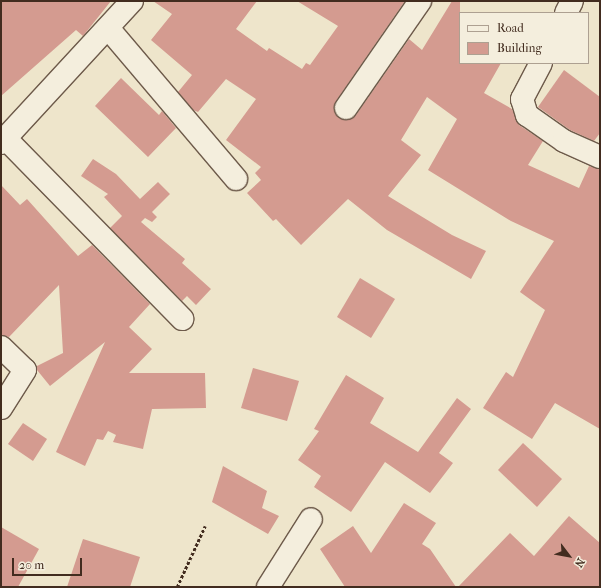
<!DOCTYPE html>
<html>
<head>
<meta charset="utf-8">
<style>
  body { margin:0 }
  #map { position:relative; width:601px; height:588px; overflow:hidden; background:#eee5cb; font-family:"IM FELL French Canon",serif }
  div>[style] { position:absolute }
  .building>* { inset:0; background:#d49b90 }
  .path>* { height:2.5px; margin-top:-1.25px; transform-origin:0; background:repeating-linear-gradient(90deg,#422c1f 0 3px,transparent 0 5px) }
  .roads { filter:drop-shadow(1px 0 #6d5a4a) drop-shadow(-1px 0 #6d5a4a) drop-shadow(0 1px #6d5a4a) drop-shadow(0 -1px #6d5a4a) }
  .minor>* { height:22px; margin:-11px; padding:0 11px; transform-origin:11px; border-radius:11px; background:#f4eedd }
  span { translate:-50% -50%; white-space:nowrap; text-align:center; line-height:1.15; -webkit-text-stroke:3px #f4eedd; paint-order:stroke }
  .frame { position:absolute; inset:0; border:2px solid #422c1f; pointer-events:none }
  .legend { position:absolute; left:459px; top:12px; width:130px; height:52px; box-sizing:border-box; background:#f4eedd; border:1px solid #ada091; margin:0; padding:5px 7px; list-style:none; font-size:12px; color:#422c1f }
  .legend li { display:flex; align-items:center; gap:8px; height:20px }
  .legend b { width:20px; border:1px solid #ada091 }
  .north { position:absolute; left:549px; top:536px; width:40px; height:40px; -webkit-text-stroke:3px #f4eedd; paint-order:stroke; rotate:122deg; font-size:11px; font-weight:700; line-height:16px; text-align:center; color:#422c1f }
  .north::after { content:''; display:block; margin:auto; width:14px; height:18px; background:#422c1f; clip-path:polygon(50% 0,100% 100%,50% 72%,0 100%) }
  .scale { position:absolute; left:12px; top:558px; width:70px; height:18px; box-sizing:border-box; border:2px solid #422c1f; border-top:0; padding-left:5px; font-size:12px; line-height:14px; white-space:nowrap; color:#422c1f; -webkit-text-stroke:3px #f4eedd; paint-order:stroke }
</style>
</head>
<body>
<div id="map">
  <div class="building">
    <i style="clip-path:polygon(1px 1px,111px 1px,83px 36px,76px 30px,1px 96px)"></i>
    <i style="clip-path:polygon(153px 1px,257px 1px,236px 29px,267px 51px,269px 48px,302px 69px,306px 63px,310px 65px,338px 26px,297px 1px,405px 1px,336px 101px,335px 114px,345px 120px,356px 115px,409px 39px,422px 50px,452px 1px,460px 1px,460px 63px,501px 63px,484px 93px,512px 109px,519px 125px,543px 141px,528px 165px,579px 188px,589px 166px,600px 169px,600px 429px,555px 403px,532px 439px,483px 408px,506px 372px,513px 377px,545px 310px,520px 292px,554px 241px,511px 221px,428px 170px,457px 119px,427px 97px,401px 140px,421px 155px,388px 196px,452px 235px,486px 251px,471px 279px,387px 230px,348px 199px,301px 245px,276px 219px,273px 221px,247px 193px,261px 180px,255px 173px,261px 167px,226px 140px,256px 99px,226px 79px,198px 112px,193px 110px,178px 92px,192px 75px,151px 40px,172px 14px)"></i>
    <i style="clip-path:polygon(564px 70px,600px 97px,600px 133px,594px 141px,570px 130px,538px 107px)"></i>
    <i style="clip-path:polygon(121px 78px,159px 115px,162px 111px,176px 128px,148px 157px,95px 106px)"></i>
    <i style="clip-path:polygon(93px 159px,116px 174px,140px 199px,158px 182px,170px 194px,152px 212px,157px 217px,152px 222px,145px 218px,141px 222px,185px 259px,182px 263px,211px 289px,196px 305px,187px 296px,182px 301px,110px 228px,122px 216px,104px 197px,108px 194px,81px 176px)"></i>
    <i style="clip-path:polygon(1px 185px,20px 205px,27px 199px,78px 256px,92px 245px,150px 304px,129px 327px,152px 349px,129px 373px,205px 373px,206px 408px,152px 409px,143px 449px,113px 442px,116px 435px,108px 431px,103px 440px,97px 439px,85px 466px,56px 452px,105px 342px,50px 386px,37px 370px,37px 366px,63px 353px,59px 285px,9px 337px,1px 335px)"></i>
    <i style="clip-path:polygon(360px 278px,395px 299px,371px 338px,337px 317px)"></i>
    <i style="clip-path:polygon(253px 368px,299px 381px,287px 421px,241px 408px)"></i>
    <i style="clip-path:polygon(346px 375px,384px 398px,370px 423px,418px 452px,457px 398px,471px 409px,439px 453px,453px 463px,430px 493px,385px 462px,351px 512px,314px 487px,321px 476px,298px 460px,319px 431px,314px 429px)"></i>
    <i style="clip-path:polygon(23px 423px,47px 439px,33px 461px,8px 444px)"></i>
    <i style="clip-path:polygon(523px 443px,562px 479px,537px 507px,498px 470px)"></i>
    <i style="clip-path:polygon(223px 466px,267px 491px,262px 508px,279px 516px,268px 534px,212px 502px)"></i>
    <i style="clip-path:polygon(404px 503px,436px 523px,422px 544px,430px 549px,456px 587px,345px 587px,320px 549px,353px 526px,371px 553px)"></i>
    <i style="clip-path:polygon(569px 516px,600px 543px,600px 587px,458px 587px,510px 533px,534px 556px)"></i>
    <i style="clip-path:polygon(1px 527px,39px 549px,18px 587px,1px 587px)"></i>
    <i style="clip-path:polygon(83px 539px,140px 557px,130px 587px,67px 587px)"></i>
  </div>
  <div class="path">
    <i style="left:177px;top:587px;width:67px;rotate:-65.3deg"></i>
  </div>
  <div class="roads">
    <div class="minor">
      <i style="left:566px;top:13px;width:13px;rotate:-63deg"></i>
      <i style="left:108px;top:28px;width:198px;rotate:49.7deg"></i>
      <i style="left:541px;top:63px;width:41px;rotate:117.8deg"></i>
      <i style="left:522px;top:99px;width:17px;rotate:73deg"></i>
      <i style="left:527px;top:115px;width:45px;rotate:35.1deg"></i>
      <i style="left:564px;top:141px;width:39px;rotate:24deg"></i>
      <i style="left:346px;top:108px;width:130px;rotate:-55.3deg"></i>
      <i style="left:6px;top:139px;width:252px;rotate:45.6deg"></i>
      <i style="left:1px;top:143px;width:193px;rotate:-47.3deg"></i>
      <i style="left:1px;top:347px;width:33px;rotate:44deg"></i>
      <i style="left:25px;top:370px;width:45px;rotate:122.3deg"></i>
      <i style="left:268px;top:587px;width:80px;rotate:-57.7deg"></i>
    </div>
  </div>
  <div class="frame"></div>
  <ul class="legend">
  <li><b style="height:5px;background:#f4eedd"></b>Road</li>
  <li><b style="height:11px;background:#d49b90"></b>Building</li>
  </ul>
  <div class="north">N</div>
  <div class="scale">20 m</div>
</div>
</body>
</html>
